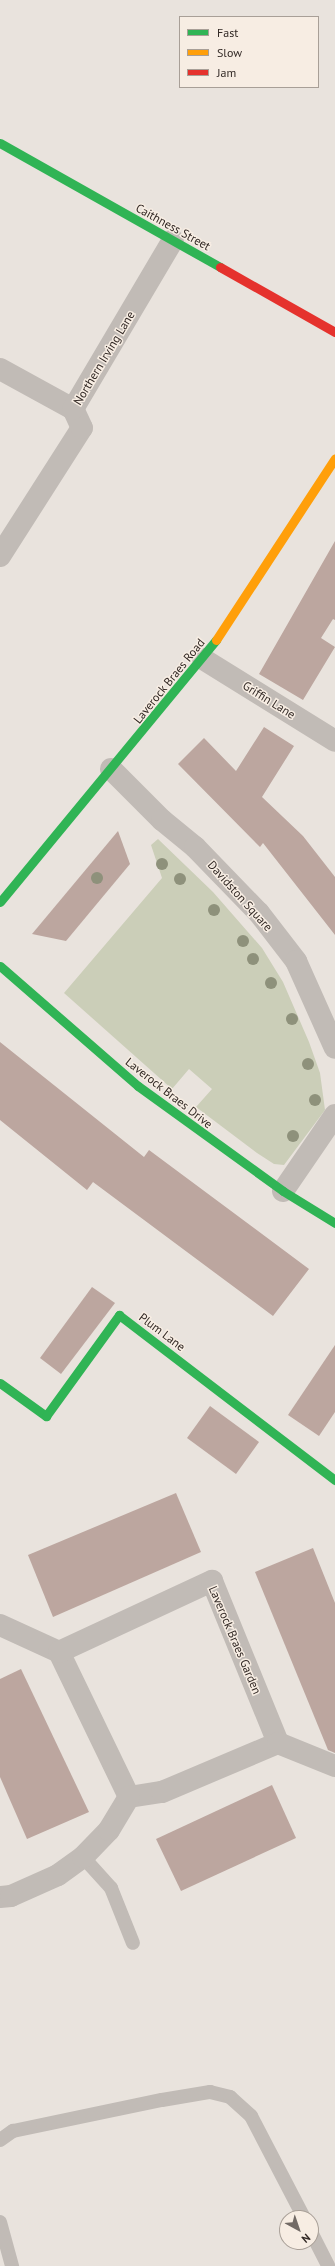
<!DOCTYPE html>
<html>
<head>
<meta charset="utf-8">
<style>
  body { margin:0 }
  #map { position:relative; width:335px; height:2266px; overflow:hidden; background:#e9e3dd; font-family:"PT Sans",sans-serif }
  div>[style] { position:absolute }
  .green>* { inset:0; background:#cbceb8 }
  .building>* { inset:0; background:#bca69f }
  .lane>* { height:14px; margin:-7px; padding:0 7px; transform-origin:7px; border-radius:7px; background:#c1bbb6 }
  .street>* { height:22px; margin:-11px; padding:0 11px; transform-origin:11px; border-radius:11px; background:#c1bbb6 }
  .fast>* { height:9px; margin:-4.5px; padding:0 4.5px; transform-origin:4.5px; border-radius:4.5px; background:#30b455 }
  .slow>* { height:9px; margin:-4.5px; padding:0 4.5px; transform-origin:4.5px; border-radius:4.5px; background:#ff9f0a }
  .jam>* { height:9px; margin:-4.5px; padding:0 4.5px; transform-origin:4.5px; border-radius:4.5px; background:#e5322d }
  .trees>* { width:12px; height:12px; margin:-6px; border-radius:50%; background:#8e917b }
  span { translate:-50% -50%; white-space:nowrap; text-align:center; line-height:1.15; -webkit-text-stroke:3px #f7ede3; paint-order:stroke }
  .street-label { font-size:12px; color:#322925 }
  .legend { position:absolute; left:179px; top:16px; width:140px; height:72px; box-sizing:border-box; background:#f7ede3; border:1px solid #a89f97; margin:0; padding:5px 7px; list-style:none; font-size:12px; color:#322925 }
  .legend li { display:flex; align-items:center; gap:8px; height:20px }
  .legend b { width:20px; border:1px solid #a89f97 }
  .north { position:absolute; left:279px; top:2210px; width:40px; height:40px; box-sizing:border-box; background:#f7ede3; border:1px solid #a89f97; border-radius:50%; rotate:140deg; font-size:11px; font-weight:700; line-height:16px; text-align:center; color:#322925 }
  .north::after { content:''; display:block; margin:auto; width:14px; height:18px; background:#726a65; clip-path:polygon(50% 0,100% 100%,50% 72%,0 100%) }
</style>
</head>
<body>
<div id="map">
  <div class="green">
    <i style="clip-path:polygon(158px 839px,213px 892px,262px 948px,283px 982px,309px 1042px,320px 1073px,325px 1110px,284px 1165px,274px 1164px,257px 1153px,196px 1107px,212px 1089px,189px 1069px,172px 1089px,64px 993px,162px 878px,151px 845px)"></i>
  </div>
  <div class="building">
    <i style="clip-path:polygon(335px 541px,335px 620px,333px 619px,321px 638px,335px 647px,303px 700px,259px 674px)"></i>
    <i style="clip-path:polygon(264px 727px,294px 746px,262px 797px,303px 836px,335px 877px,335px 935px,263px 843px,260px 847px,178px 764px,204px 738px,236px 771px)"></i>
    <i style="clip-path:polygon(118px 831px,130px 864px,66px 941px,32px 934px)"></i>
    <i style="clip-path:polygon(0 1042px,144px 1157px,149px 1150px,309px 1269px,273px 1316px,93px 1182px,87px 1190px,0 1120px)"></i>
    <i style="clip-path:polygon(92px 1287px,115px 1303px,61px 1374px,40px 1358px)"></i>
    <i style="clip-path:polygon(335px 1345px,335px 1412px,319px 1436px,288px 1415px)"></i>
    <i style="clip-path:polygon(210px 1406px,259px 1442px,236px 1474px,187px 1438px)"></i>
    <i style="clip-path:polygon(176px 1493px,201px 1552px,53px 1617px,28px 1555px)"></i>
    <i style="clip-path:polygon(313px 1548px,335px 1603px,335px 1753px,328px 1750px,255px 1572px)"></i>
    <i style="clip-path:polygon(21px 1669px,89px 1812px,27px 1839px,0 1777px,0 1679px)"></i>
    <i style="clip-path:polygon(272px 1785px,296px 1838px,181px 1891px,156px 1839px)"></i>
  </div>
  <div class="lane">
    <i style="left:83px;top:1857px;width:42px;rotate:47.9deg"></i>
    <i style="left:111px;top:1888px;width:59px;rotate:68.2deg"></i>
    <i style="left:0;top:2140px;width:16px;rotate:-35deg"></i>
    <i style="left:13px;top:2131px;width:152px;rotate:-11.8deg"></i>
    <i style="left:162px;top:2100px;width:49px;rotate:-9.5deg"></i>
    <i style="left:210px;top:2092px;width:21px;rotate:14deg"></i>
    <i style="left:230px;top:2097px;width:28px;rotate:42deg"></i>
    <i style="left:251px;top:2116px;width:115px;rotate:62.5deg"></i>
    <i style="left:0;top:2222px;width:46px;rotate:74.7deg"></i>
    <i style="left:311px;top:2232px;width:38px;rotate:63deg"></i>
  </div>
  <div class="street">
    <i style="left:0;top:369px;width:83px;rotate:28.7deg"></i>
    <i style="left:0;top:556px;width:152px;rotate:-57.4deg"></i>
    <i style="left:82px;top:428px;width:21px;rotate:-115deg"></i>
    <i style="left:73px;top:409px;width:196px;rotate:-59.4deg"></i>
    <i style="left:203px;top:659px;width:155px;rotate:31.8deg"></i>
    <i style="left:111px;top:769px;width:72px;rotate:45deg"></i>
    <i style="left:162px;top:820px;width:43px;rotate:39.3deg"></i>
    <i style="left:195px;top:847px;width:92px;rotate:45.9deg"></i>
    <i style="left:259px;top:913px;width:61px;rotate:52.4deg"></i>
    <i style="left:296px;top:961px;width:95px;rotate:65.9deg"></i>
    <i style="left:283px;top:1191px;width:92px;rotate:-55.6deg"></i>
    <i style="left:0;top:1625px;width:65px;rotate:24.6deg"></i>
    <i style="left:59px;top:1652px;width:161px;rotate:64.2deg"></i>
    <i style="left:59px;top:1652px;width:169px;rotate:-24.9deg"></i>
    <i style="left:212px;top:1581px;width:175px;rotate:67.8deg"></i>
    <i style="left:129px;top:1797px;width:33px;rotate:-9deg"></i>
    <i style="left:162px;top:1792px;width:126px;rotate:-22.9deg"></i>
    <i style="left:278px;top:1743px;width:61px;rotate:22deg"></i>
    <i style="left:0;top:1897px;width:11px;rotate:-5deg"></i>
    <i style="left:11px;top:1896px;width:51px;rotate:-24.1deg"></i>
    <i style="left:58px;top:1875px;width:31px;rotate:-36deg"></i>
    <i style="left:83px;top:1857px;width:37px;rotate:-46deg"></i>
    <i style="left:109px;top:1830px;width:39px;rotate:-59deg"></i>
  </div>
  <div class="fast">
    <i style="left:0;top:143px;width:253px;rotate:29.4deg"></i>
    <i style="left:0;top:902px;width:340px;rotate:-50.5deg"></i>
    <i style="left:0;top:966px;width:183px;rotate:41deg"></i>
    <i style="left:138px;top:1086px;width:179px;rotate:35.9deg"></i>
    <i style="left:283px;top:1191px;width:61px;rotate:31.6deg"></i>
    <i style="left:0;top:1383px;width:57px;rotate:35.7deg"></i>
    <i style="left:46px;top:1416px;width:125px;rotate:-54.1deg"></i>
    <i style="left:119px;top:1315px;width:272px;rotate:37.4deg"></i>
  </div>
  <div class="slow">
    <i style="left:216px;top:640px;width:217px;rotate:-56.8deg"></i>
  </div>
  <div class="jam">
    <i style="left:220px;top:267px;width:132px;rotate:29.5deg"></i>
  </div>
  <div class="trees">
    <i style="left:162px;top:864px"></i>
    <i style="left:97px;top:878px"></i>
    <i style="left:180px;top:879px"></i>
    <i style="left:214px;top:910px"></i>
    <i style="left:243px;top:941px"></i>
    <i style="left:253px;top:959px"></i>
    <i style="left:271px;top:983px"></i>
    <i style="left:292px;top:1019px"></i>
    <i style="left:308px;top:1064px"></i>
    <i style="left:315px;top:1100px"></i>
    <i style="left:293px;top:1136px"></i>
  </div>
  <div class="street-label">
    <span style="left:173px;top:227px;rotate:29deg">Caithness Street</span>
    <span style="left:104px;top:358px;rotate:-59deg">Northern Irving Lane</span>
    <span style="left:169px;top:681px;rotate:-51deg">Laverock Braes Road</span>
    <span style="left:269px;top:700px;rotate:32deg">Griffin Lane</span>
    <span style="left:240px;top:896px;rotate:48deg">Davidston Square</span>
    <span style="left:169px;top:1093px;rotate:38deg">Laverock Braes Drive</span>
    <span style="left:162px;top:1332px;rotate:37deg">Plum Lane</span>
    <span style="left:235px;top:1640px;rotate:67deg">Laverock Braes Garden</span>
  </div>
  <ul class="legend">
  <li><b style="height:5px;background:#30b455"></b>Fast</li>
  <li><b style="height:5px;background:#ff9f0a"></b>Slow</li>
  <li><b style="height:5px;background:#e5322d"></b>Jam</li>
  </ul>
  <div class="north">N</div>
</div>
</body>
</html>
